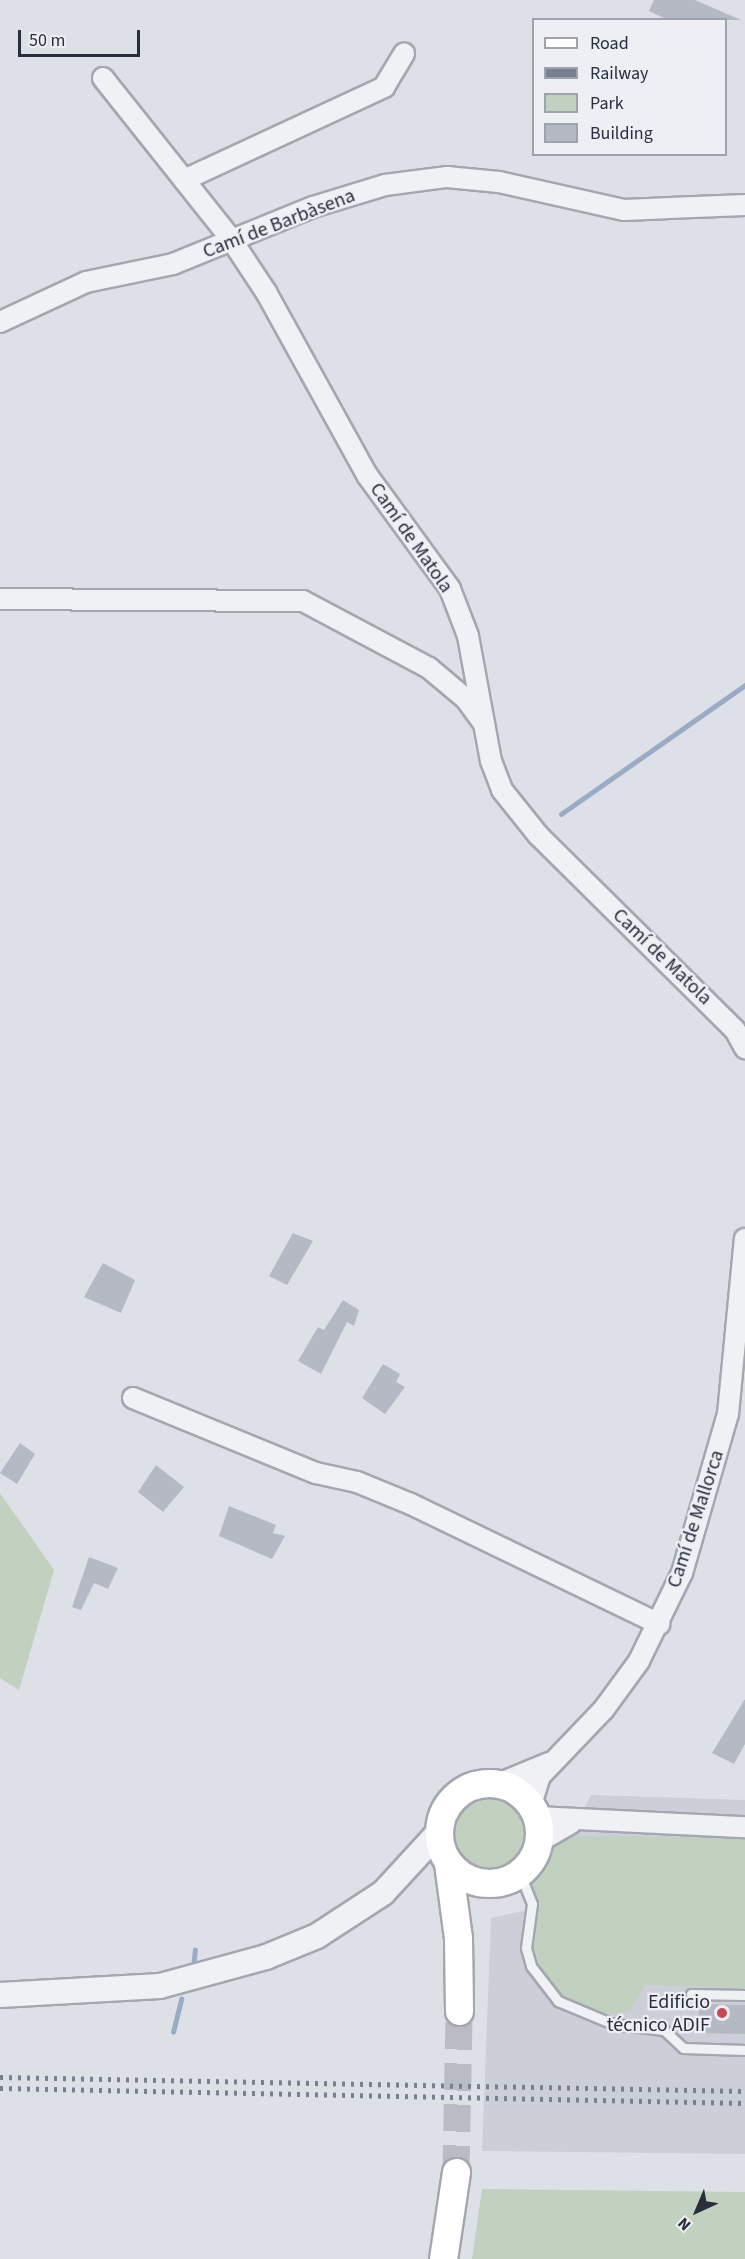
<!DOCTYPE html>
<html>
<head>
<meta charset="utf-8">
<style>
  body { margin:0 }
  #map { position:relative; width:745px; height:2259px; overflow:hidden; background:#dee0e7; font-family:"Source Sans 3",sans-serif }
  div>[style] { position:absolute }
  .built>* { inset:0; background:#cccfd8 }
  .green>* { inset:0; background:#c2d0bf }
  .round { border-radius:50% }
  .stream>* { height:4.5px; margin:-2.25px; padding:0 2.25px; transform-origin:2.25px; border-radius:2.25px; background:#9aacc5 }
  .building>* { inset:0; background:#b5b9c3 }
  .secondary-tunnel>* { height:27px; margin-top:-13.5px; transform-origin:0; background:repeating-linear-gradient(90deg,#babcc5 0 27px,transparent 0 41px) }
  .roads { filter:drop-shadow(2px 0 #a4a7b0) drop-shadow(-2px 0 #a4a7b0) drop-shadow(0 2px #a4a7b0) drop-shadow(0 -2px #a4a7b0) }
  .service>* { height:9px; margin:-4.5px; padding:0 4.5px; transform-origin:4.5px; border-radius:4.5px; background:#f0f1f5 }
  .minor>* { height:20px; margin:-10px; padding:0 10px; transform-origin:10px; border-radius:10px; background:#f0f1f5 }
  .tertiary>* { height:24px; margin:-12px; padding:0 12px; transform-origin:12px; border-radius:12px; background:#f0f1f5 }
  .secondary>* { height:27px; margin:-13.5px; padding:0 13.5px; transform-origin:13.5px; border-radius:13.5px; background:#fff }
  .secondary>.ring { margin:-13.5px; padding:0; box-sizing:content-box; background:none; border:27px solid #fff; border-radius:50% }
  .rail>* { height:4.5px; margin-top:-2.25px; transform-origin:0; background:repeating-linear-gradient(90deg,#787f8f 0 3px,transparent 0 9px) }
  .dots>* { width:16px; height:16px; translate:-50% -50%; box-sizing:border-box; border:3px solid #edeff4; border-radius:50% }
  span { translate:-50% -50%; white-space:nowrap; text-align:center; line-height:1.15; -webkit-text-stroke:4.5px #edeff4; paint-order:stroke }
  .street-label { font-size:20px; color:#282e3c }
  .poi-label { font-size:20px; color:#282e3c }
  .right { translate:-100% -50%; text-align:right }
  .legend { position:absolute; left:532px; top:18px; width:195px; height:138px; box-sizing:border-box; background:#edeff4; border:2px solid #9ea2aa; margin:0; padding:8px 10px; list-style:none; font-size:18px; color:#282e3c }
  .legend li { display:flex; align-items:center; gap:12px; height:30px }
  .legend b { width:30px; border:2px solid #9ea2aa }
  .north { position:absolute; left:667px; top:2181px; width:60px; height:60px; -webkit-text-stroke:4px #edeff4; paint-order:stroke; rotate:224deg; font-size:16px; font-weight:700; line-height:24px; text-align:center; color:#282e3c }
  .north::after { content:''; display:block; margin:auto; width:21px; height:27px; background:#282e3c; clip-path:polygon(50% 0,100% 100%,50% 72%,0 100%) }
  .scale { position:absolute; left:18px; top:30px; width:122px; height:27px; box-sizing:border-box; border:3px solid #282e3c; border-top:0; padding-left:8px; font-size:18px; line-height:21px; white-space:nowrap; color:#282e3c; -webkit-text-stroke:4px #edeff4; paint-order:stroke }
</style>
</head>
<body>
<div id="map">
  <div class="built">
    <i style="clip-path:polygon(591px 1795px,745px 1800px,745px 2154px,482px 2151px,491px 1918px,523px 1911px,545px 1886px)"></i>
  </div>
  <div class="green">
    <i style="clip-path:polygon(0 1493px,54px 1570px,19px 1690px,0 1678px)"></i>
    <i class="round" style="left:442px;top:1787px;width:94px;height:94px"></i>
    <i style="clip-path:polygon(578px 1836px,745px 1837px,745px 1988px,645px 1985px,630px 2011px,612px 2014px,575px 2005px,550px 1987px,534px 1951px,535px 1904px,523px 1875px,543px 1845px)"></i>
    <i style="clip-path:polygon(482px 2189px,745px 2192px,745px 2259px,472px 2259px)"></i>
  </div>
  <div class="stream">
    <i style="left:561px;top:814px;width:225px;rotate:-35deg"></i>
    <i style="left:193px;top:1968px;width:18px;rotate:-84deg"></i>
    <i style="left:173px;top:2032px;width:34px;rotate:-76deg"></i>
  </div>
  <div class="building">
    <i style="clip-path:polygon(654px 0,695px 0,741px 20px,668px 20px,649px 11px)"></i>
    <i style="clip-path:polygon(293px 1233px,313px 1241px,287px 1285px,269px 1276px)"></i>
    <i style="clip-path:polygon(103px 1263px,135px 1280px,121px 1313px,84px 1297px)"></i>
    <i style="clip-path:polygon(343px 1300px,359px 1310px,354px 1326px,347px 1322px,321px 1374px,298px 1361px,318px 1327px,324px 1330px)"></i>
    <i style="clip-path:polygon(383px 1364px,400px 1374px,396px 1382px,405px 1387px,385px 1414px,362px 1398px)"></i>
    <i style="clip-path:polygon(20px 1443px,35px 1454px,17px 1484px,0 1473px)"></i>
    <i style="clip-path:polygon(156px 1465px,184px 1487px,163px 1512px,138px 1492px)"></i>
    <i style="clip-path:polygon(229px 1506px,276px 1525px,273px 1533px,285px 1536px,272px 1559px,219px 1536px)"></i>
    <i style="clip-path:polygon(89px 1557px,118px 1568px,108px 1589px,94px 1583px,81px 1610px,72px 1607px)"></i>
    <i style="clip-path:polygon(745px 1699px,745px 1744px,734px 1764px,712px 1753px)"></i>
    <i style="clip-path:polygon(699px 2004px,745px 2005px,745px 2034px,698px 2033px)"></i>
  </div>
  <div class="secondary-tunnel">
    <i style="left:456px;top:2172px;width:161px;rotate:-88.9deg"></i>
  </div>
  <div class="roads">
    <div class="service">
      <i style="left:520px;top:1874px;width:32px;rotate:68deg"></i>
      <i style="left:532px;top:1904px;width:44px;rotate:97.8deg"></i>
      <i style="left:526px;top:1948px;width:19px;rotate:74deg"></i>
      <i style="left:531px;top:1966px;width:44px;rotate:52.4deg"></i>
      <i style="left:558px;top:2001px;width:60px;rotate:22.7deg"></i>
      <i style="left:613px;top:2024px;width:51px;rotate:6.7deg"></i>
      <i style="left:664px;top:2030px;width:26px;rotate:43deg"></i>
      <i style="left:683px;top:2048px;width:62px;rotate:1.8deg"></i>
      <i style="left:691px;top:1994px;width:54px;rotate:1.1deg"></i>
    </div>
    <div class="minor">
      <i style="left:103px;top:78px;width:206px;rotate:51.5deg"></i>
      <i style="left:231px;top:239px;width:64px;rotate:56.6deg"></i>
      <i style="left:266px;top:292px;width:209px;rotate:61.1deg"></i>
      <i style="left:367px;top:475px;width:141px;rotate:53.9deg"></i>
      <i style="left:450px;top:589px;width:50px;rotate:69deg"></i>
      <i style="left:468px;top:636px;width:127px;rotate:79.6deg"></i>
      <i style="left:491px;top:761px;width:31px;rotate:69deg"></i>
      <i style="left:502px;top:790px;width:58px;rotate:51.3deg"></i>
      <i style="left:538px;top:835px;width:277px;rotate:44.7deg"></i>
      <i style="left:735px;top:1030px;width:21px;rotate:61deg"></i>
      <i style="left:184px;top:180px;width:221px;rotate:-24.9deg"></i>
      <i style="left:384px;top:87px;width:39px;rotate:-59deg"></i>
      <i style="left:0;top:322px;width:95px;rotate:-24.9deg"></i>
      <i style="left:86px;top:282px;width:89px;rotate:-11.7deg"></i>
      <i style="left:173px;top:264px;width:151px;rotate:-22.2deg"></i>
      <i style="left:313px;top:207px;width:75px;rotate:-17deg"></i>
      <i style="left:385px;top:185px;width:63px;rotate:-7.4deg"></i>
      <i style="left:447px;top:177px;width:52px;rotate:5.5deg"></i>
      <i style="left:499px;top:182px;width:128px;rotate:12.6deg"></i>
      <i style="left:624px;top:210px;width:121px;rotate:-2.4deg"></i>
      <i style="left:0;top:599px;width:303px;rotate:0.4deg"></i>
      <i style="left:303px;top:601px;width:143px;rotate:28deg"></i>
      <i style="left:429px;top:668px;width:48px;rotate:40deg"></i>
      <i style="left:466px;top:699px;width:31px;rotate:54deg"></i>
      <i style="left:133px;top:1398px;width:198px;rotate:22.3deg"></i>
      <i style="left:316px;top:1473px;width:42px;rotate:12.4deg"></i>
      <i style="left:357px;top:1482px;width:58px;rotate:22.2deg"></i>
      <i style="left:411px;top:1504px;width:276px;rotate:25.8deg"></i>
      <i style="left:498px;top:1784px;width:55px;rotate:-22.4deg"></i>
      <i style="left:531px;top:1805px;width:30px;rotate:-73deg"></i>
      <i style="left:540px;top:1776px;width:93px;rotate:-46.3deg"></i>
      <i style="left:604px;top:1709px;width:59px;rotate:-53.9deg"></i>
      <i style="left:639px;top:1661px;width:98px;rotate:-64deg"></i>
      <i style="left:682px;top:1573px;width:166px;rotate:-73.9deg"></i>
      <i style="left:728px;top:1414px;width:176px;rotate:-84.5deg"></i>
      <i style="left:537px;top:1817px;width:208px;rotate:2.8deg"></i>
      <i style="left:540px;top:1841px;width:36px;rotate:-30deg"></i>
    </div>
    <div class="tertiary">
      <i style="left:0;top:1995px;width:160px;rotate:-3.2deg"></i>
      <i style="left:160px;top:1986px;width:110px;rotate:-15.3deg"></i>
      <i style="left:266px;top:1957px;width:55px;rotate:-22.4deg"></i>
      <i style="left:317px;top:1936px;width:79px;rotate:-33.1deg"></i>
      <i style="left:383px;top:1893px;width:83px;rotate:-47.4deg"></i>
    </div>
    <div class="secondary">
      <i class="ring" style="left:439px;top:1783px;width:73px;height:73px"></i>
      <i style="left:448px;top:1863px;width:76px;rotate:82.4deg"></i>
      <i style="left:458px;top:1938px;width:73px;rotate:89.2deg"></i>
      <i style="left:443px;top:2259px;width:88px;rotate:-81.5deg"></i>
    </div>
  </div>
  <div class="rail">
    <i style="left:0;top:2077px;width:745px;rotate:1.08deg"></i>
    <i style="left:0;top:2088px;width:745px;rotate:1.15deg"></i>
  </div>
  <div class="dots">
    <i style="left:722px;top:2013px;background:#c74750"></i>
  </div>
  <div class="street-label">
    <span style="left:279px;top:224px;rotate:-21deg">Camí de Barbàsena</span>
    <span style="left:411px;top:538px;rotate:55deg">Camí de Matola</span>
    <span style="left:662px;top:957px;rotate:44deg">Camí de Matola</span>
    <span style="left:696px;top:1519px;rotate:-72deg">Camí de Mallorca</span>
  </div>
  <div class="poi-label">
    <span class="right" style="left:710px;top:2014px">Edificio<br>técnico ADIF</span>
  </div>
  <ul class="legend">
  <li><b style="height:8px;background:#fff"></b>Road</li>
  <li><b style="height:8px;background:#787f8f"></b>Railway</li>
  <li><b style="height:16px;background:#c2d0bf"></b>Park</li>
  <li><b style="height:16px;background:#b5b9c3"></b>Building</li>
  </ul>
  <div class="north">N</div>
  <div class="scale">50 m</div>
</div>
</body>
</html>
